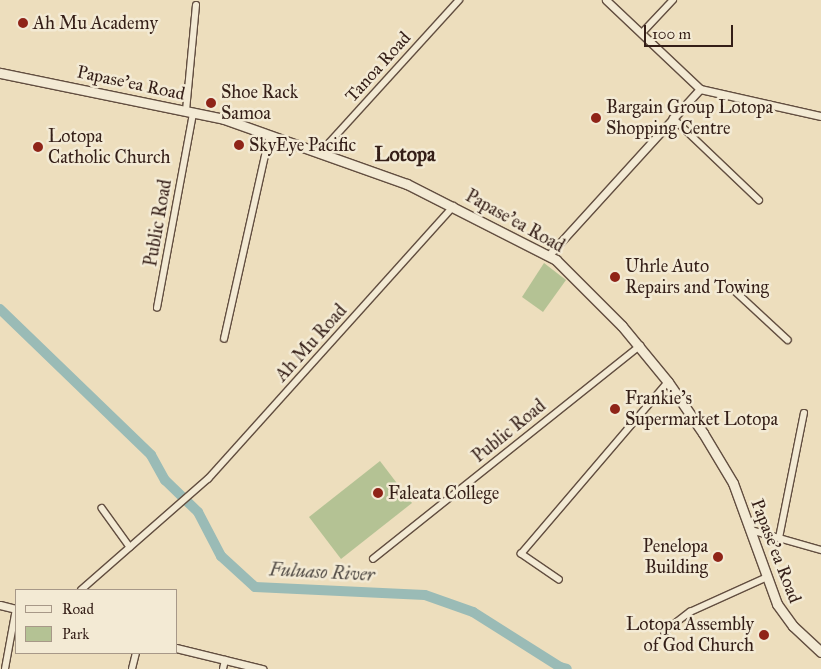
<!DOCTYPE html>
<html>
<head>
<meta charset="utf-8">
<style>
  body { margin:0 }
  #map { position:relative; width:821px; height:669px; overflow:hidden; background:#eddebd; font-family:"IM FELL Great Primer",serif }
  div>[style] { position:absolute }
  .green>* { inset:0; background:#b4c294 }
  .river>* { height:10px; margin:-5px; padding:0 5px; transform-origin:5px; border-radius:5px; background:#9abbb6 }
  .roads { filter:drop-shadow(1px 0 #624e40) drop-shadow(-1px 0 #624e40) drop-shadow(0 1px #624e40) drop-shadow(0 -1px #624e40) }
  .minor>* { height:5.5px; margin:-2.75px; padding:0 2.75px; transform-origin:2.75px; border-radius:2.75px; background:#f3ead4 }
  .tertiary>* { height:7px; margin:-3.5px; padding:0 3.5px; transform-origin:3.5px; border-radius:3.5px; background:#f3ead4 }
  .secondary>* { height:9px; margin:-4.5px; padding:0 4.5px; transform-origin:4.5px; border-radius:4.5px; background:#f3ead4 }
  .dots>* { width:14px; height:14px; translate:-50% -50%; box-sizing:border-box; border:2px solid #f3ead4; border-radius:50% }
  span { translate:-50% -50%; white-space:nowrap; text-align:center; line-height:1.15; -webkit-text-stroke:5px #f3ead4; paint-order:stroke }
  .poi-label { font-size:18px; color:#341e17 }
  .left { translate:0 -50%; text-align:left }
  .right { translate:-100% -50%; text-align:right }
  .street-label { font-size:18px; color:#341e17 }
  .water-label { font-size:19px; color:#534d47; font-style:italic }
  .quarter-label { font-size:20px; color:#341e17; font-weight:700 }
  .legend { position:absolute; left:15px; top:589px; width:162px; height:65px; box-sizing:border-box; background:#f3ead4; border:1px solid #a79888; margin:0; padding:6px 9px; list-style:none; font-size:15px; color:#341e17 }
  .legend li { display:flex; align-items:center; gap:10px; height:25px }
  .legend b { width:25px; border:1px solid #a79888 }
  .scale { position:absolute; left:644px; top:25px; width:89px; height:22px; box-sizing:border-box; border:2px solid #341e17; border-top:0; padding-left:6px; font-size:15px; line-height:18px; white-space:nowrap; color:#341e17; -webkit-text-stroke:4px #f3ead4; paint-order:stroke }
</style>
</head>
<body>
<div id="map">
  <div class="green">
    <i style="clip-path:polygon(544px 263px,566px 280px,543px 312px,522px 297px)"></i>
    <i style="clip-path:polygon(380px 461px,412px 503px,341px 559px,309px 517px)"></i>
  </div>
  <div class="river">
    <i style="left:0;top:309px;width:210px;rotate:44deg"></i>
    <i style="left:151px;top:455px;width:29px;rotate:61deg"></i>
    <i style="left:165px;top:480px;width:46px;rotate:44.1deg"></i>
    <i style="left:198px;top:512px;width:50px;rotate:62.4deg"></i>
    <i style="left:221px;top:556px;width:46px;rotate:42.4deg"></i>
    <i style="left:255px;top:587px;width:170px;rotate:2.7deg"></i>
    <i style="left:425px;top:595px;width:51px;rotate:19.5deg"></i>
    <i style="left:473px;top:612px;width:103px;rotate:32.3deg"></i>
    <i style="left:560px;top:667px;width:7px;rotate:16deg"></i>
  </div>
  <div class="roads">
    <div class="minor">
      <i style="left:642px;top:33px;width:45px;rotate:-46.8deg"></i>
      <i style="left:186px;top:111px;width:106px;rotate:-84.6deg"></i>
      <i style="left:673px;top:118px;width:119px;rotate:43.6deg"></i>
      <i style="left:319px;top:154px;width:208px;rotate:-47.7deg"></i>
      <i style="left:735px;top:291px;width:72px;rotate:42.8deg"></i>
      <i style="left:157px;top:308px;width:198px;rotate:-79.5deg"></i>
      <i style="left:224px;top:339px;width:207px;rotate:-77.4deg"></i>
      <i style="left:102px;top:508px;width:48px;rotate:54.3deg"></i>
      <i style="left:751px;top:530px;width:73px;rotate:15.9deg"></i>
      <i style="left:779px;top:538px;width:127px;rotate:-78.7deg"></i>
      <i style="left:373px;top:559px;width:342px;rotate:-38.6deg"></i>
      <i style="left:559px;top:580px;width:46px;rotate:-145.6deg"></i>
      <i style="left:521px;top:554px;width:226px;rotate:-49.5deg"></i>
      <i style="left:81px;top:590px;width:169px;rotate:-41.2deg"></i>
      <i style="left:208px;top:479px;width:367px;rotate:-48deg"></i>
      <i style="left:664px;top:632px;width:33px;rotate:-38deg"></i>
      <i style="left:690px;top:612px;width:85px;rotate:-24.4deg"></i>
      <i style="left:5px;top:669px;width:61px;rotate:-79.6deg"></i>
      <i style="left:132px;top:669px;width:16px;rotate:-76deg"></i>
      <i style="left:223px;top:669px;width:9px;rotate:-77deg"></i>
    </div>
    <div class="tertiary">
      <i style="left:606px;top:0;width:129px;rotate:43.4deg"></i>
      <i style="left:700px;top:89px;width:124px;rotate:12.6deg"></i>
      <i style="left:548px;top:256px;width:226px;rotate:-47.7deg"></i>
      <i style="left:0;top:605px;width:16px;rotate:14deg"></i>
      <i style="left:176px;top:648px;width:89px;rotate:13.7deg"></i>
    </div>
    <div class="secondary">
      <i style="left:0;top:73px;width:229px;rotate:11.6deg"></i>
      <i style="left:224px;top:119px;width:194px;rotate:19.6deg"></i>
      <i style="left:407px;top:184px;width:167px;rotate:27deg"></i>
      <i style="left:556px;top:260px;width:93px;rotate:45deg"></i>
      <i style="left:622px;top:326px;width:72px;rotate:50.6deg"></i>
      <i style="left:668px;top:382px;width:62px;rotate:55.5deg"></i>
      <i style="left:703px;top:433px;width:58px;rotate:59deg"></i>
      <i style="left:733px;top:483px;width:129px;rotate:70deg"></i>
      <i style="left:777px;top:604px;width:27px;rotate:54deg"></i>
      <i style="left:793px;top:626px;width:38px;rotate:43deg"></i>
    </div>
  </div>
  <div class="dots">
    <i style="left:23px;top:23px;background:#8f2418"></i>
    <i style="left:211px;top:103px;background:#8f2418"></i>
    <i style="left:596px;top:118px;background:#8f2418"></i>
    <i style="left:239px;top:145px;background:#8f2418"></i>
    <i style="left:38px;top:147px;background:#8f2418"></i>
    <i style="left:615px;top:277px;background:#8f2418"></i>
    <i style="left:615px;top:409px;background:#8f2418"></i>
    <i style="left:378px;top:493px;background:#8f2418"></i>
    <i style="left:718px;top:557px;background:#8f2418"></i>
    <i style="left:764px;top:635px;background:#8f2418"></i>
  </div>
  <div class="poi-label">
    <span class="left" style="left:33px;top:23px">Ah Mu Academy</span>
    <span class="left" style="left:221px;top:103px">Shoe Rack<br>Samoa</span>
    <span class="left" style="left:606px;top:118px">Bargain Group Lotopa<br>Shopping Centre</span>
    <span class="left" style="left:48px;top:147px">Lotopa<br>Catholic Church</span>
    <span class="left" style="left:249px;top:145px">SkyEye Pacific</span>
    <span class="left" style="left:625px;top:277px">Uhrle Auto<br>Repairs and Towing</span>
    <span class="left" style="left:625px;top:409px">Frankie's<br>Supermarket Lotopa</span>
    <span class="left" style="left:388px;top:493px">Faleata College</span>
    <span class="right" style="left:708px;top:557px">Penelopa<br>Building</span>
    <span class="right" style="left:754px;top:635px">Lotopa Assembly<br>of God Church</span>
  </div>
  <div class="street-label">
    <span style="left:378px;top:67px;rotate:-48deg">Tanoa Road</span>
    <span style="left:131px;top:83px;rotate:12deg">Papase'ea Road</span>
    <span style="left:515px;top:221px;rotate:29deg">Papase'ea Road</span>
    <span style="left:158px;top:223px;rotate:-80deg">Public Road</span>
    <span style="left:311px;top:343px;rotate:-48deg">Ah Mu Road</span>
    <span style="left:509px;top:431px;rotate:-39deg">Public Road</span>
    <span style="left:776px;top:551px;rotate:69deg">Papase'ea Road</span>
  </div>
  <div class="water-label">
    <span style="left:322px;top:572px;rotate:3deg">Fuluaso River</span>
  </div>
  <div class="quarter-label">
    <span style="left:405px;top:154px">Lotopa</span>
  </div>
  <ul class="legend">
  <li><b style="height:6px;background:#f3ead4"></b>Road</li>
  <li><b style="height:14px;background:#b4c294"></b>Park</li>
  </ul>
  <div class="scale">100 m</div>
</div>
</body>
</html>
